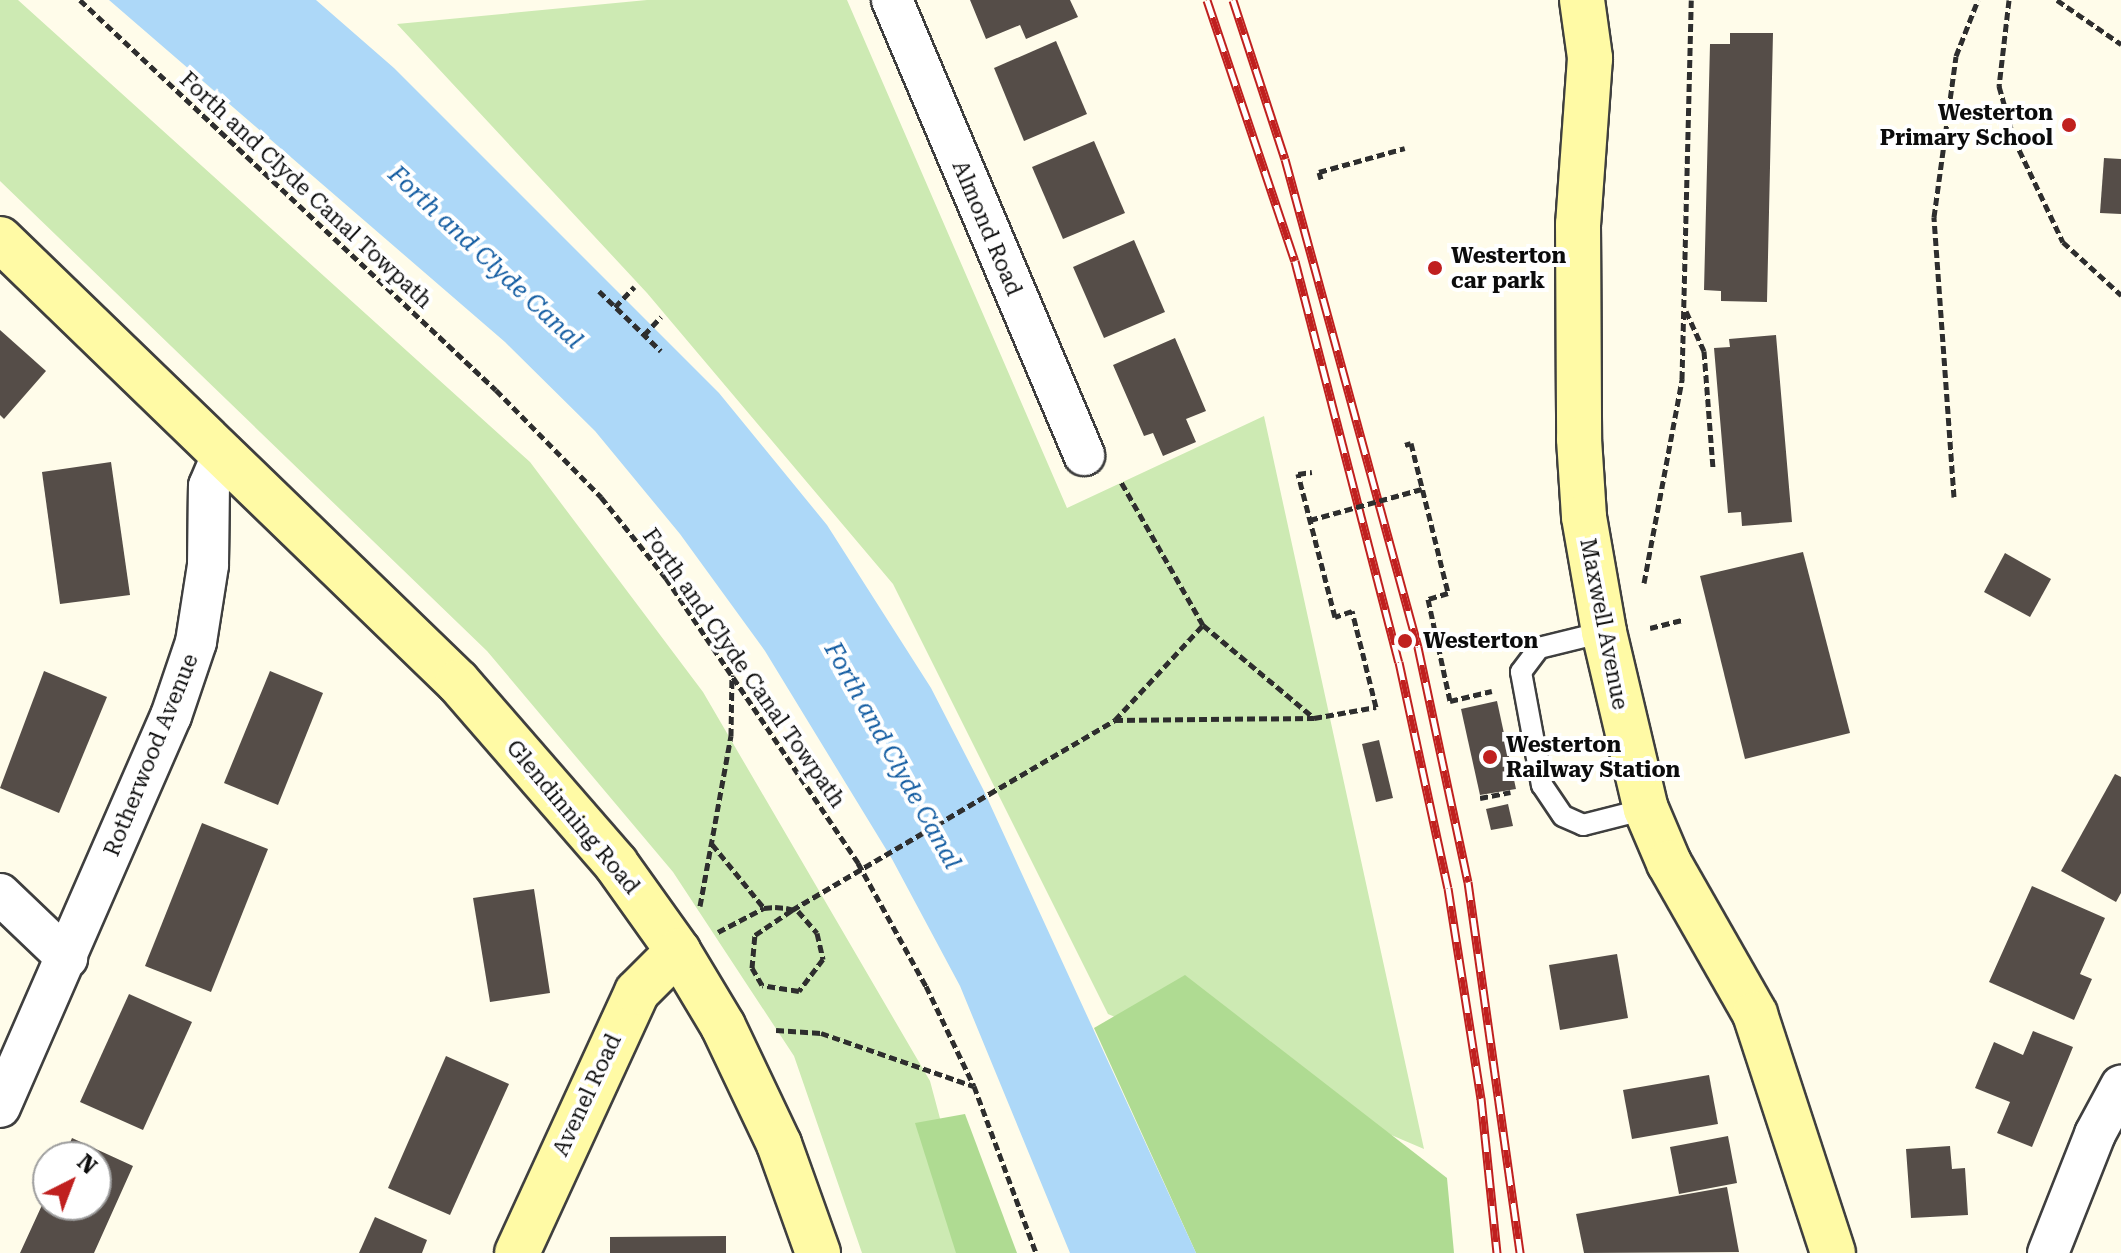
<!DOCTYPE html>
<html>
<head>
<meta charset="utf-8">
<style>
  body { margin:0 }
  #map { position:relative; width:2121px; height:1253px; overflow:hidden; background:#fffcea; font-family:"Roboto Serif",serif }
  div>[style] { position:absolute }
  .green>* { inset:0; background:#cdeab3 }
  .forest>* { inset:0; background:#afdb92 }
  .water>* { inset:0; background:#add8f8 }
  .building>* { inset:0; background:#554d48 }
  .path>* { height:5px; margin-top:-2.5px; transform-origin:0; background:repeating-linear-gradient(90deg,#2e2e2e 0 8px,transparent 0 12px) }
  .roads { filter:drop-shadow(2px 0 #3f3f3f) drop-shadow(-2px 0 #3f3f3f) drop-shadow(0 2px #3f3f3f) drop-shadow(0 -2px #3f3f3f) }
  .lane>* { height:20px; margin:-10px; padding:0 10px; transform-origin:10px; border-radius:10px; background:#fff }
  .street>* { height:40px; margin:-20px; padding:0 20px; transform-origin:20px; border-radius:20px; background:#fff }
  .secondary>* { height:44px; margin:-22px; padding:0 22px; transform-origin:22px; border-radius:22px; background:#fffaa5 }
  .rail>* { height:9px; margin-top:-4.5px; transform-origin:0; background:repeating-linear-gradient(90deg,#fff 0 18px,#c0201f 0 36px); box-sizing:border-box; border-block:2px solid #c0201f }
  .path-bridge>* { height:5px; margin-top:-2.5px; transform-origin:0; background:repeating-linear-gradient(90deg,#2e2e2e 0 8px,transparent 0 12px) }
  .dots>* { width:22px; height:22px; translate:-50% -50%; box-sizing:border-box; border:4px solid #fff; border-radius:50% }
  span { translate:-50% -50%; white-space:nowrap; text-align:center; line-height:1.15; -webkit-text-stroke:8px #fff; paint-order:stroke }
  .poi-label { font-size:22px; color:#0c0c0c; font-weight:700 }
  .right { translate:-100% -50%; text-align:right }
  .left { translate:0 -50%; text-align:left }
  .street-label { font-size:22px; color:#0c0c0c }
  .water-label { font-size:24px; color:#115ba1; font-style:italic }
  .north { position:absolute; left:32px; top:1141px; width:80px; height:80px; box-sizing:border-box; background:#fff; border:2px solid #9e9e9e; border-radius:50%; rotate:42deg; font-size:22px; font-weight:700; line-height:32px; text-align:center; color:#0c0c0c }
  .north::after { content:''; display:block; margin:auto; width:28px; height:36px; background:#c0201f; clip-path:polygon(50% 0,100% 100%,50% 72%,0 100%) }
</style>
</head>
<body>
<div id="map">
  <div class="green">
    <i style="clip-path:polygon(0 0,18px 0,530px 462px,703px 692px,930px 1081px,976px 1253px,862px 1253px,794px 1056px,673px 872px,487px 651px,0 181px)"></i>
    <i style="clip-path:polygon(647px 0,847px 0,1067px 508px,1264px 416px,1424px 1149px,1108px 1014px,893px 584px,647px 293px,397px 24px)"></i>
  </div>
  <div class="forest">
    <i style="clip-path:polygon(1185px 975px,1447px 1178px,1454px 1253px,1196px 1253px,1094px 1028px)"></i>
    <i style="clip-path:polygon(965px 1114px,1017px 1253px,956px 1253px,915px 1123px)"></i>
  </div>
  <div class="water">
    <i style="clip-path:polygon(109px 0,316px 0,394px 68px,719px 393px,827px 525px,931px 688px,983px 789px,1196px 1253px,1070px 1253px,960px 986px,892px 859px,765px 651px,680px 534px,595px 431px,505px 342px)"></i>
  </div>
  <div class="building">
    <i style="clip-path:polygon(970px 0,1070px 0,1078px 17px,1026px 39px,1020px 25px,986px 39px)"></i>
    <i style="clip-path:polygon(1730px 33px,1773px 33px,1767px 302px,1721px 301px,1721px 291px,1704px 290px,1710px 44px,1730px 44px)"></i>
    <i style="clip-path:polygon(1056px 41px,1087px 114px,1024px 141px,994px 68px)"></i>
    <i style="clip-path:polygon(1094px 141px,1125px 213px,1063px 239px,1032px 167px)"></i>
    <i style="clip-path:polygon(2104px 158px,2121px 159px,2121px 214px,2100px 213px)"></i>
    <i style="clip-path:polygon(1134px 240px,1165px 312px,1104px 338px,1073px 267px)"></i>
    <i style="clip-path:polygon(0 330px,46px 371px,4px 419px,0 415px)"></i>
    <i style="clip-path:polygon(1776px 335px,1792px 522px,1742px 526px,1741px 512px,1728px 513px,1714px 348px,1730px 347px,1729px 339px)"></i>
    <i style="clip-path:polygon(1175px 338px,1206px 411px,1186px 419px,1196px 442px,1163px 456px,1153px 433px,1144px 436px,1113px 365px)"></i>
    <i style="clip-path:polygon(111px 462px,130px 595px,60px 604px,42px 472px)"></i>
    <i style="clip-path:polygon(1803px 552px,1850px 733px,1745px 759px,1700px 576px)"></i>
    <i style="clip-path:polygon(2005px 553px,2051px 579px,2030px 617px,1984px 592px)"></i>
    <i style="clip-path:polygon(44px 671px,107px 697px,59px 813px,0 788px)"></i>
    <i style="clip-path:polygon(270px 671px,323px 693px,278px 805px,224px 783px)"></i>
    <i style="clip-path:polygon(1497px 701px,1516px 789px,1480px 795px,1461px 709px)"></i>
    <i style="clip-path:polygon(1379px 740px,1393px 798px,1376px 802px,1362px 744px)"></i>
    <i style="clip-path:polygon(2115px 774px,2121px 777px,2121px 893px,2116px 902px,2061px 871px)"></i>
    <i style="clip-path:polygon(1508px 804px,1513px 826px,1491px 830px,1486px 809px)"></i>
    <i style="clip-path:polygon(202px 823px,268px 849px,211px 992px,145px 966px)"></i>
    <i style="clip-path:polygon(2032px 886px,2105px 918px,2080px 974px,2092px 979px,2074px 1020px,1989px 982px)"></i>
    <i style="clip-path:polygon(534px 889px,550px 993px,490px 1002px,473px 898px)"></i>
    <i style="clip-path:polygon(1617px 954px,1628px 1018px,1560px 1030px,1549px 965px)"></i>
    <i style="clip-path:polygon(129px 994px,192px 1022px,143px 1130px,80px 1102px)"></i>
    <i style="clip-path:polygon(2033px 1031px,2073px 1047px,2032px 1147px,1997px 1133px,2010px 1102px,1975px 1088px,1994px 1042px,2023px 1055px)"></i>
    <i style="clip-path:polygon(446px 1056px,509px 1084px,450px 1215px,388px 1188px)"></i>
    <i style="clip-path:polygon(1709px 1075px,1718px 1124px,1632px 1139px,1623px 1090px)"></i>
    <i style="clip-path:polygon(1728px 1136px,1737px 1183px,1679px 1194px,1670px 1147px)"></i>
    <i style="clip-path:polygon(72px 1138px,133px 1166px,94px 1253px,20px 1253px,48px 1192px,48px 1205px,96px 1205px,96px 1157px,64px 1157px)"></i>
    <i style="clip-path:polygon(1950px 1146px,1952px 1169px,1965px 1168px,1968px 1215px,1911px 1218px,1906px 1149px)"></i>
    <i style="clip-path:polygon(1727px 1187px,1739px 1252px,1584px 1253px,1576px 1214px)"></i>
    <i style="clip-path:polygon(375px 1217px,427px 1240px,422px 1253px,359px 1253px)"></i>
    <i style="clip-path:polygon(726px 1236px,726px 1253px,610px 1253px,610px 1237px)"></i>
  </div>
  <div class="path">
    <i style="left:80px;top:0;width:570px;rotate:43.15deg"></i>
    <i style="left:496px;top:390px;width:150px;rotate:45.5deg"></i>
    <i style="left:601px;top:497px;width:104px;rotate:51.3deg"></i>
    <i style="left:666px;top:578px;width:344px;rotate:56deg"></i>
    <i style="left:858px;top:863px;width:141px;rotate:61.1deg"></i>
    <i style="left:926px;top:986px;width:111px;rotate:64.4deg"></i>
    <i style="left:974px;top:1086px;width:178px;rotate:69.6deg"></i>
    <i style="left:2009px;top:0;width:87px;rotate:96.6deg"></i>
    <i style="left:1999px;top:86px;width:55px;rotate:74.2deg"></i>
    <i style="left:2014px;top:139px;width:114px;rotate:64.6deg"></i>
    <i style="left:2063px;top:242px;width:79px;rotate:42.4deg"></i>
    <i style="left:2057px;top:0;width:78px;rotate:34.5deg"></i>
    <i style="left:1321px;top:179px;width:7px;rotate:-106deg"></i>
    <i style="left:1319px;top:172px;width:89px;rotate:-15.6deg"></i>
    <i style="left:599px;top:291px;width:86px;rotate:44.1deg"></i>
    <i style="left:615px;top:307px;width:28px;rotate:-46deg"></i>
    <i style="left:1686px;top:311px;width:44px;rotate:65.8deg"></i>
    <i style="left:1704px;top:351px;width:116px;rotate:85.6deg"></i>
    <i style="left:644px;top:335px;width:25px;rotate:-47deg"></i>
    <i style="left:1405px;top:445px;width:6px;rotate:-18deg"></i>
    <i style="left:1411px;top:443px;width:154px;rotate:76.1deg"></i>
    <i style="left:1448px;top:593px;width:21px;rotate:163deg"></i>
    <i style="left:1428px;top:599px;width:104px;rotate:77.8deg"></i>
    <i style="left:1450px;top:701px;width:43px;rotate:-13.4deg"></i>
    <i style="left:1954px;top:497px;width:281px;rotate:-94.1deg"></i>
    <i style="left:1934px;top:217px;width:162px;rotate:-82.2deg"></i>
    <i style="left:1956px;top:56px;width:60px;rotate:-68.6deg"></i>
    <i style="left:1644px;top:583px;width:208px;rotate:-79.4deg"></i>
    <i style="left:1682px;top:379px;width:379px;rotate:-88.6deg"></i>
    <i style="left:1203px;top:625px;width:143px;rotate:39.9deg"></i>
    <i style="left:1650px;top:628px;width:34px;rotate:-14deg"></i>
    <i style="left:1115px;top:720px;width:199px;rotate:-0.6deg"></i>
    <i style="left:1314px;top:718px;width:63px;rotate:-10.1deg"></i>
    <i style="left:1376px;top:707px;width:99px;rotate:-104deg"></i>
    <i style="left:1352px;top:611px;width:18px;rotate:161deg"></i>
    <i style="left:1335px;top:617px;width:148px;rotate:-104.5deg"></i>
    <i style="left:1298px;top:474px;width:14px;rotate:-8deg"></i>
    <i style="left:989px;top:794px;width:146px;rotate:-30.4deg"></i>
    <i style="left:1115px;top:720px;width:129px;rotate:-47.2deg"></i>
    <i style="left:1203px;top:625px;width:167px;rotate:-119.8deg"></i>
    <i style="left:1480px;top:798px;width:31px;rotate:-11deg"></i>
    <i style="left:712px;top:844px;width:82px;rotate:50.9deg"></i>
    <i style="left:700px;top:906px;width:173px;rotate:-79.7deg"></i>
    <i style="left:731px;top:736px;width:61px;rotate:-89.1deg"></i>
    <i style="left:718px;top:932px;width:52px;rotate:-27.6deg"></i>
    <i style="left:764px;top:908px;width:11px;rotate:-5deg"></i>
    <i style="left:775px;top:907px;width:11px;rotate:5deg"></i>
    <i style="left:786px;top:908px;width:12px;rotate:14deg"></i>
    <i style="left:798px;top:911px;width:29px;rotate:49deg"></i>
    <i style="left:817px;top:933px;width:27px;rotate:77deg"></i>
    <i style="left:823px;top:959px;width:40px;rotate:127deg"></i>
    <i style="left:799px;top:991px;width:37px;rotate:-171deg"></i>
    <i style="left:762px;top:985px;width:20px;rotate:-120deg"></i>
    <i style="left:752px;top:968px;width:33px;rotate:-85deg"></i>
    <i style="left:755px;top:935px;width:45px;rotate:-34deg"></i>
    <i style="left:776px;top:1030px;width:45px;rotate:3.8deg"></i>
    <i style="left:821px;top:1033px;width:161px;rotate:19.2deg"></i>
  </div>
  <div class="roads">
    <div class="lane">
      <i style="left:1604px;top:632px;width:67px;rotate:166.2deg"></i>
      <i style="left:1539px;top:648px;width:30px;rotate:127deg"></i>
      <i style="left:1521px;top:672px;width:115px;rotate:79.5deg"></i>
      <i style="left:1542px;top:785px;width:37px;rotate:56deg"></i>
      <i style="left:1563px;top:816px;width:22px;rotate:24deg"></i>
      <i style="left:1583px;top:825px;width:65px;rotate:-14.3deg"></i>
    </div>
    <div class="street">
      <i style="left:892px;top:0;width:494px;rotate:67.1deg"></i>
      <i style="left:0;top:894px;width:93px;rotate:43.7deg"></i>
      <i style="left:0;top:1107px;width:427px;rotate:-66.4deg"></i>
      <i style="left:171px;top:716px;width:78px;rotate:-71.3deg"></i>
      <i style="left:196px;top:642px;width:78px;rotate:-81.1deg"></i>
      <i style="left:208px;top:565px;width:79px;rotate:-89.3deg"></i>
      <i style="left:209px;top:486px;width:36px;rotate:-67deg"></i>
      <i style="left:2048px;top:1253px;width:128px;rotate:-68.4deg"></i>
      <i style="left:2095px;top:1134px;width:55px;rotate:-61.6deg"></i>
    </div>
    <div class="secondary">
      <i style="left:1582px;top:0;width:59px;rotate:82.1deg"></i>
      <i style="left:1590px;top:58px;width:166px;rotate:94.1deg"></i>
      <i style="left:1578px;top:224px;width:215px;rotate:89.7deg"></i>
      <i style="left:1579px;top:439px;width:78px;rotate:86.3deg"></i>
      <i style="left:1584px;top:517px;width:117px;rotate:80.1deg"></i>
      <i style="left:1604px;top:632px;width:182px;rotate:76.7deg"></i>
      <i style="left:1646px;top:809px;width:59px;rotate:66.9deg"></i>
      <i style="left:1669px;top:863px;width:174px;rotate:60.3deg"></i>
      <i style="left:1755px;top:1014px;width:251px;rotate:71.9deg"></i>
      <i style="left:0;top:239px;width:637px;rotate:44.05deg"></i>
      <i style="left:458px;top:682px;width:241px;rotate:49deg"></i>
      <i style="left:616px;top:864px;width:107px;rotate:54.5deg"></i>
      <i style="left:678px;top:951px;width:87px;rotate:59deg"></i>
      <i style="left:723px;top:1026px;width:131px;rotate:64.6deg"></i>
      <i style="left:779px;top:1144px;width:116px;rotate:70.3deg"></i>
      <i style="left:517px;top:1253px;width:287px;rotate:-65.3deg"></i>
      <i style="left:637px;top:992px;width:58px;rotate:-45deg"></i>
    </div>
  </div>
  <div class="rail">
    <i style="left:1207px;top:0;width:275px;rotate:71.4deg"></i>
    <i style="left:1295px;top:261px;width:414px;rotate:75.5deg"></i>
    <i style="left:1399px;top:662px;width:231px;rotate:77.8deg"></i>
    <i style="left:1448px;top:888px;width:213px;rotate:81.1deg"></i>
    <i style="left:1481px;top:1098px;width:156px;rotate:84.1deg"></i>
    <i style="left:1233px;top:0;width:167px;rotate:71.9deg"></i>
    <i style="left:1285px;top:159px;width:506px;rotate:74.75deg"></i>
    <i style="left:1418px;top:647px;width:240px;rotate:78deg"></i>
    <i style="left:1468px;top:882px;width:375px;rotate:82deg"></i>
  </div>
  <div class="path-bridge">
    <i style="left:1310px;top:520px;width:116px;rotate:-15.5deg"></i>
    <i style="left:792px;top:910px;width:229px;rotate:-30.5deg"></i>
  </div>
  <div class="dots">
    <i style="left:2069px;top:125px;background:#c0201f"></i>
    <i style="left:1435px;top:268px;background:#c0201f"></i>
    <i style="left:1405px;top:641px;background:#c0201f"></i>
    <i style="left:1490px;top:757px;background:#c0201f"></i>
  </div>
  <div class="poi-label">
    <span class="right" style="left:2053px;top:125px">Westerton<br>Primary School</span>
    <span class="left" style="left:1451px;top:268px">Westerton<br>car park</span>
    <span class="left" style="left:1423px;top:641px">Westerton</span>
    <span class="left" style="left:1506px;top:757px">Westerton<br>Railway Station</span>
  </div>
  <div class="street-label">
    <span style="left:306px;top:190px;rotate:43deg">Forth and Clyde Canal Towpath</span>
    <span style="left:987px;top:228px;rotate:67deg">Almond Road</span>
    <span style="left:1604px;top:624px;rotate:79deg">Maxwell Avenue</span>
    <span style="left:744px;top:668px;rotate:55deg">Forth and Clyde Canal Towpath</span>
    <span style="left:151px;top:755px;rotate:-68deg">Rotherwood Avenue</span>
    <span style="left:573px;top:817px;rotate:50deg">Glendinning Road</span>
    <span style="left:587px;top:1095px;rotate:-65deg">Avenel Road</span>
  </div>
  <div class="water-label">
    <span style="left:485px;top:258px;rotate:43deg">Forth and Clyde Canal</span>
    <span style="left:892px;top:756px;rotate:61deg">Forth and Clyde Canal</span>
  </div>
  <div class="north">N</div>
</div>
</body>
</html>
